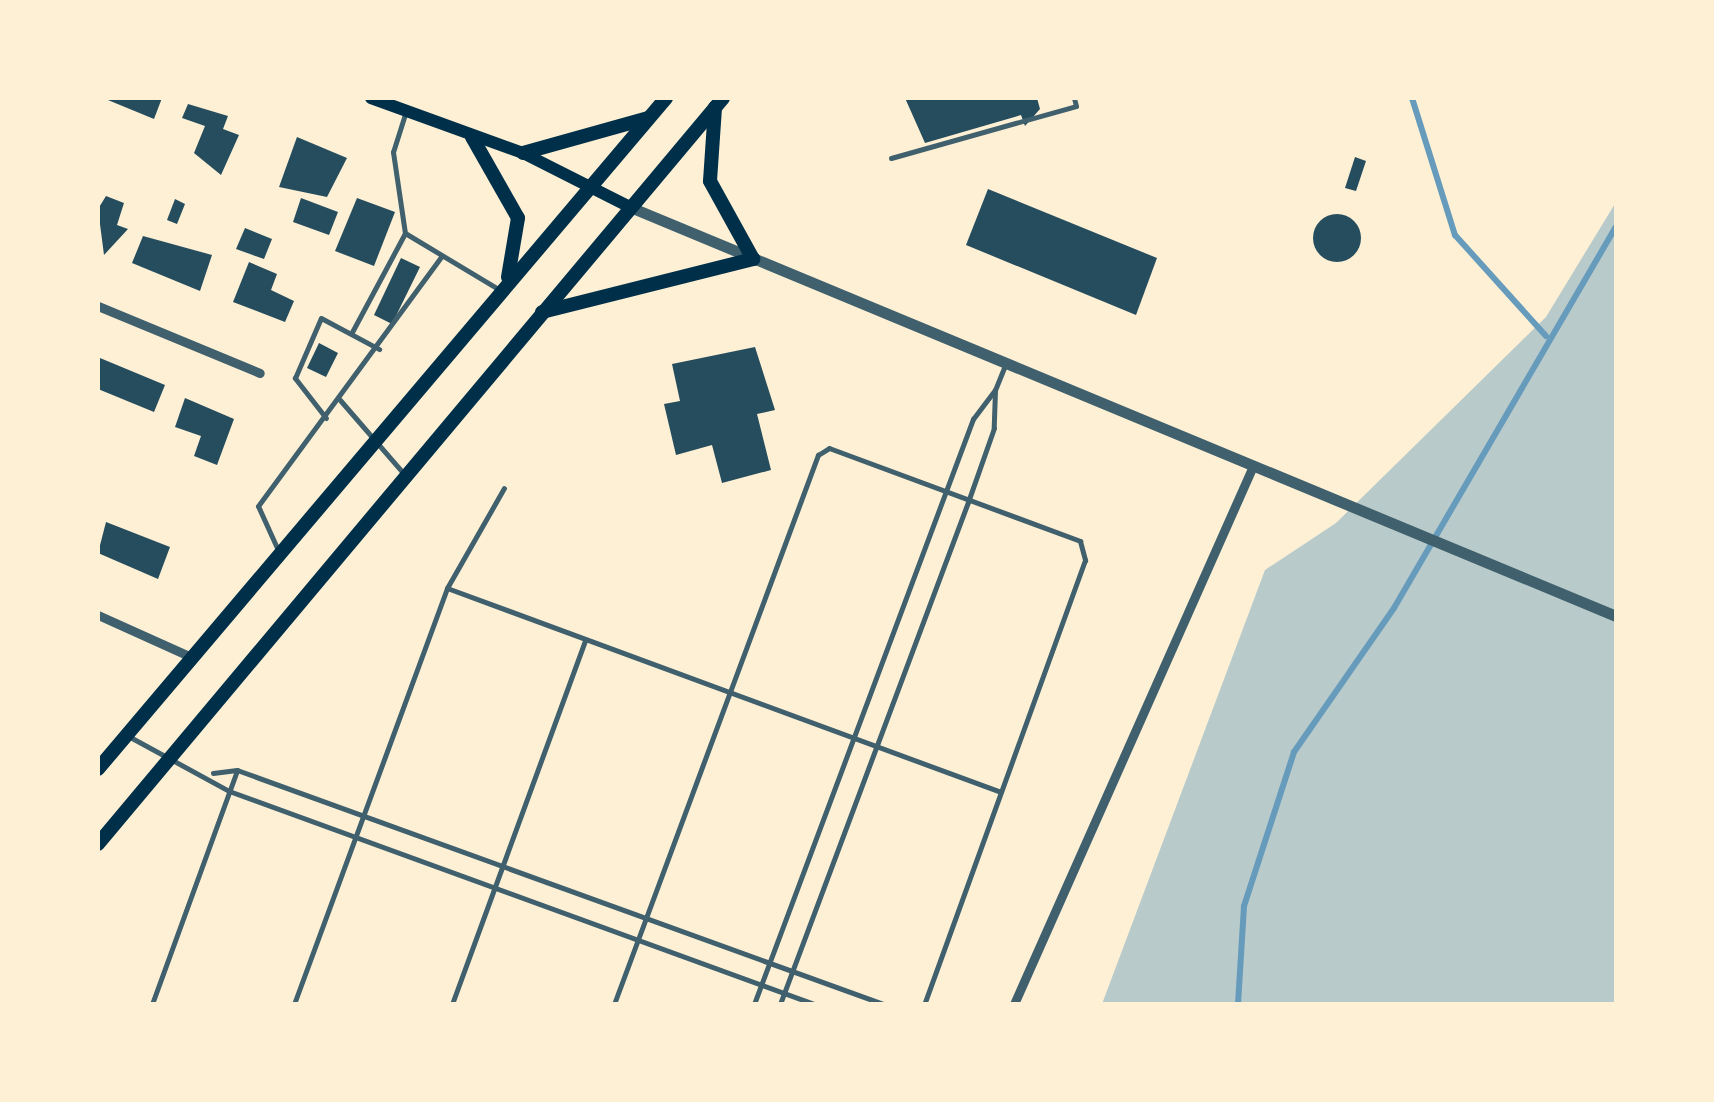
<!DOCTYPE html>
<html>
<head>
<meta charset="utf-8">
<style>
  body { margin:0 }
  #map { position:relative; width:1714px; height:1102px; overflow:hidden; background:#fdf0d5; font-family:Overpass,sans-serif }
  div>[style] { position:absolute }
  .green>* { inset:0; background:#b9caca }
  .stream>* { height:6px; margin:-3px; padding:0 3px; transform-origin:3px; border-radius:3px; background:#669bbc }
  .building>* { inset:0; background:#264d5e }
  .round { border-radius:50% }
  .service>* { height:5px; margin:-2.5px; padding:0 2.5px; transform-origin:2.5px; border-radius:2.5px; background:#3f606c }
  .minor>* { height:9px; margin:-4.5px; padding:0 4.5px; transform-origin:4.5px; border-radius:4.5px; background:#3f606c }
  .tertiary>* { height:11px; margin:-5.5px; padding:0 5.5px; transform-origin:5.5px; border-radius:5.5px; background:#3f606c }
  .secondary>* { height:12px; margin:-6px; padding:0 6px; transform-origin:6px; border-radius:6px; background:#003049 }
  .primary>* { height:14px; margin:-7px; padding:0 7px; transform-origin:7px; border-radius:7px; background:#003049 }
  span { translate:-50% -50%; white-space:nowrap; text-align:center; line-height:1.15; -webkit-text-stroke:8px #fdf0d5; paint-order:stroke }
  .frame { position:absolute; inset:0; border:100px solid #fdf0d5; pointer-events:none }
</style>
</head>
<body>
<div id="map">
  <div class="green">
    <i style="clip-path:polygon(1616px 202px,1616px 1004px,1102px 1004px,1265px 570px,1336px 523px,1546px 317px)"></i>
  </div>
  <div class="stream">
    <i style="left:1412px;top:98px;width:144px;rotate:72.6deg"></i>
    <i style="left:1455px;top:235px;width:136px;rotate:48deg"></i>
    <i style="left:1238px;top:1004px;width:98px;rotate:-86.5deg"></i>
    <i style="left:1244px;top:906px;width:162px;rotate:-72deg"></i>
    <i style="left:1294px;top:752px;width:175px;rotate:-55.2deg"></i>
    <i style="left:1394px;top:608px;width:441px;rotate:-59.8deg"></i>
  </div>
  <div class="building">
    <i style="clip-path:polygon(103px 98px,162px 98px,154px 119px)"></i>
    <i style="clip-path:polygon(905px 98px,1037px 98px,1040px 109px,1025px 126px,1021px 115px,925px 143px)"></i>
    <i style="clip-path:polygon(188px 104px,228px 116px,223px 129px,239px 135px,221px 175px,194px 153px,205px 126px,182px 118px)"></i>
    <i style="clip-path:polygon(297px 137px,347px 158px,327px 197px,279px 187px)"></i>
    <i style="clip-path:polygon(1355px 157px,1366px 161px,1356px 191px,1345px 188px)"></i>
    <i style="clip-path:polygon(988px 189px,1157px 258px,1136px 315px,966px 245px)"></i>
    <i style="clip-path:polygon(106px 196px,124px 203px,117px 225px,128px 229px,104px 255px,98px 209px)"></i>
    <i style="clip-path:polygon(301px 198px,338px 212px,329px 235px,293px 222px)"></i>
    <i style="clip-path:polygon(357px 198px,395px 212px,374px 266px,335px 251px)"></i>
    <i style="clip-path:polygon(175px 199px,185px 204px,177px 224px,167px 220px)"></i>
    <i class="round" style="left:1313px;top:214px;width:48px;height:48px"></i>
    <i style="clip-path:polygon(245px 228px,272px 239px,264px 259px,236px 249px)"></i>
    <i style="clip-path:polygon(143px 236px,212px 255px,200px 291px,132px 263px)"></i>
    <i style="clip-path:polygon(401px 258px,420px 267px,392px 324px,374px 315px)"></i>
    <i style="clip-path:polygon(249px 262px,277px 274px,271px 290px,294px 301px,285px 322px,233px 302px)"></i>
    <i style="clip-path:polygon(319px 343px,338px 353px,326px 377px,307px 368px)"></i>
    <i style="clip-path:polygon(755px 347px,775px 410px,757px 414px,771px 470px,722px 483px,712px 445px,676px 455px,664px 404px,680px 401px,672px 364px)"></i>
    <i style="clip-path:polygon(100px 358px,165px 385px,154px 412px,98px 389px)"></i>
    <i style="clip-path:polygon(185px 398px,234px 419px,217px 465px,194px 456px,201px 436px,175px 427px)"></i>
    <i style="clip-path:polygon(106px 522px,170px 547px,158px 579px,98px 553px)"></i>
  </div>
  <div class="service">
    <i style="left:406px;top:111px;width:43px;rotate:107.6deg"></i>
    <i style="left:393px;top:152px;width:82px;rotate:81.6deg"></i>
    <i style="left:405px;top:233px;width:111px;rotate:31deg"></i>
    <i style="left:891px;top:158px;width:192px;rotate:-15.7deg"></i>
    <i style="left:1076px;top:106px;width:8px;rotate:-104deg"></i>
    <i style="left:352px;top:332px;width:112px;rotate:-61.8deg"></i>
    <i style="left:995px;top:390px;width:27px;rotate:-68deg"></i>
    <i style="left:340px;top:400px;width:99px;rotate:49.1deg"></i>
    <i style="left:326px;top:418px;width:51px;rotate:-127.8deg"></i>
    <i style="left:295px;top:378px;width:65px;rotate:-66.6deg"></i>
    <i style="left:321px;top:318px;width:66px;rotate:28.1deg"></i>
    <i style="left:278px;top:550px;width:48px;rotate:-114.4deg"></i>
    <i style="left:258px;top:506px;width:309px;rotate:-53.7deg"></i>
    <i style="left:447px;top:588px;width:115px;rotate:-60.3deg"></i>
    <i style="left:130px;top:737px;width:113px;rotate:28.6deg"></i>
    <i style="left:229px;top:791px;width:623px;rotate:20.01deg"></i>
    <i style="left:213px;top:773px;width:24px;rotate:-7deg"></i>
    <i style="left:237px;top:770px;width:687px;rotate:19.91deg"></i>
    <i style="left:152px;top:1004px;width:249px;rotate:-70deg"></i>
    <i style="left:294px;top:1004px;width:443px;rotate:-69.8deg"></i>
    <i style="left:447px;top:588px;width:590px;rotate:20.22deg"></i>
    <i style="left:452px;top:1004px;width:387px;rotate:-69.9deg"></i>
    <i style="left:614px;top:1004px;width:586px;rotate:-69.62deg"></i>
    <i style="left:818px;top:455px;width:13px;rotate:-32deg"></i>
    <i style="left:829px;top:448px;width:268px;rotate:20.3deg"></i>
    <i style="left:1080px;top:541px;width:20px;rotate:75deg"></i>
    <i style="left:1085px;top:560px;width:472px;rotate:109.9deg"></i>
    <i style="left:754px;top:1004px;width:625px;rotate:-69.48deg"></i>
    <i style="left:973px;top:419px;width:36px;rotate:-53deg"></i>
    <i style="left:995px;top:390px;width:38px;rotate:92deg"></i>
    <i style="left:994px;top:428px;width:78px;rotate:109.4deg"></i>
    <i style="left:968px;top:502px;width:536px;rotate:110.53deg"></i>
  </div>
  <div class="minor">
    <i style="left:98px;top:306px;width:175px;rotate:22.5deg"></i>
    <i style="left:98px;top:615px;width:102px;rotate:24.3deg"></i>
    <i style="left:1014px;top:1004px;width:589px;rotate:-66.05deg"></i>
  </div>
  <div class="tertiary">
    <i style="left:630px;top:207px;width:1067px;rotate:22.53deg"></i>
  </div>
  <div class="secondary">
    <i style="left:371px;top:98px;width:162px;rotate:19.9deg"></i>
    <i style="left:523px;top:153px;width:120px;rotate:26.8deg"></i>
  </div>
  <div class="primary">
    <i style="left:472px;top:137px;width:93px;rotate:60.4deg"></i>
    <i style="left:518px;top:218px;width:60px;rotate:99.6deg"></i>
    <i style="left:523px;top:153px;width:130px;rotate:-15.6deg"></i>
    <i style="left:542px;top:312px;width:218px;rotate:-14.1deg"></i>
    <i style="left:753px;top:259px;width:89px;rotate:-118.9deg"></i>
    <i style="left:710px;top:181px;width:74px;rotate:-86.1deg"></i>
    <i style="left:98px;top:769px;width:879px;rotate:-49.75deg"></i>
    <i style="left:98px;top:844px;width:973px;rotate:-50.04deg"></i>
  </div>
  <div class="frame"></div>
</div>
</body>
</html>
